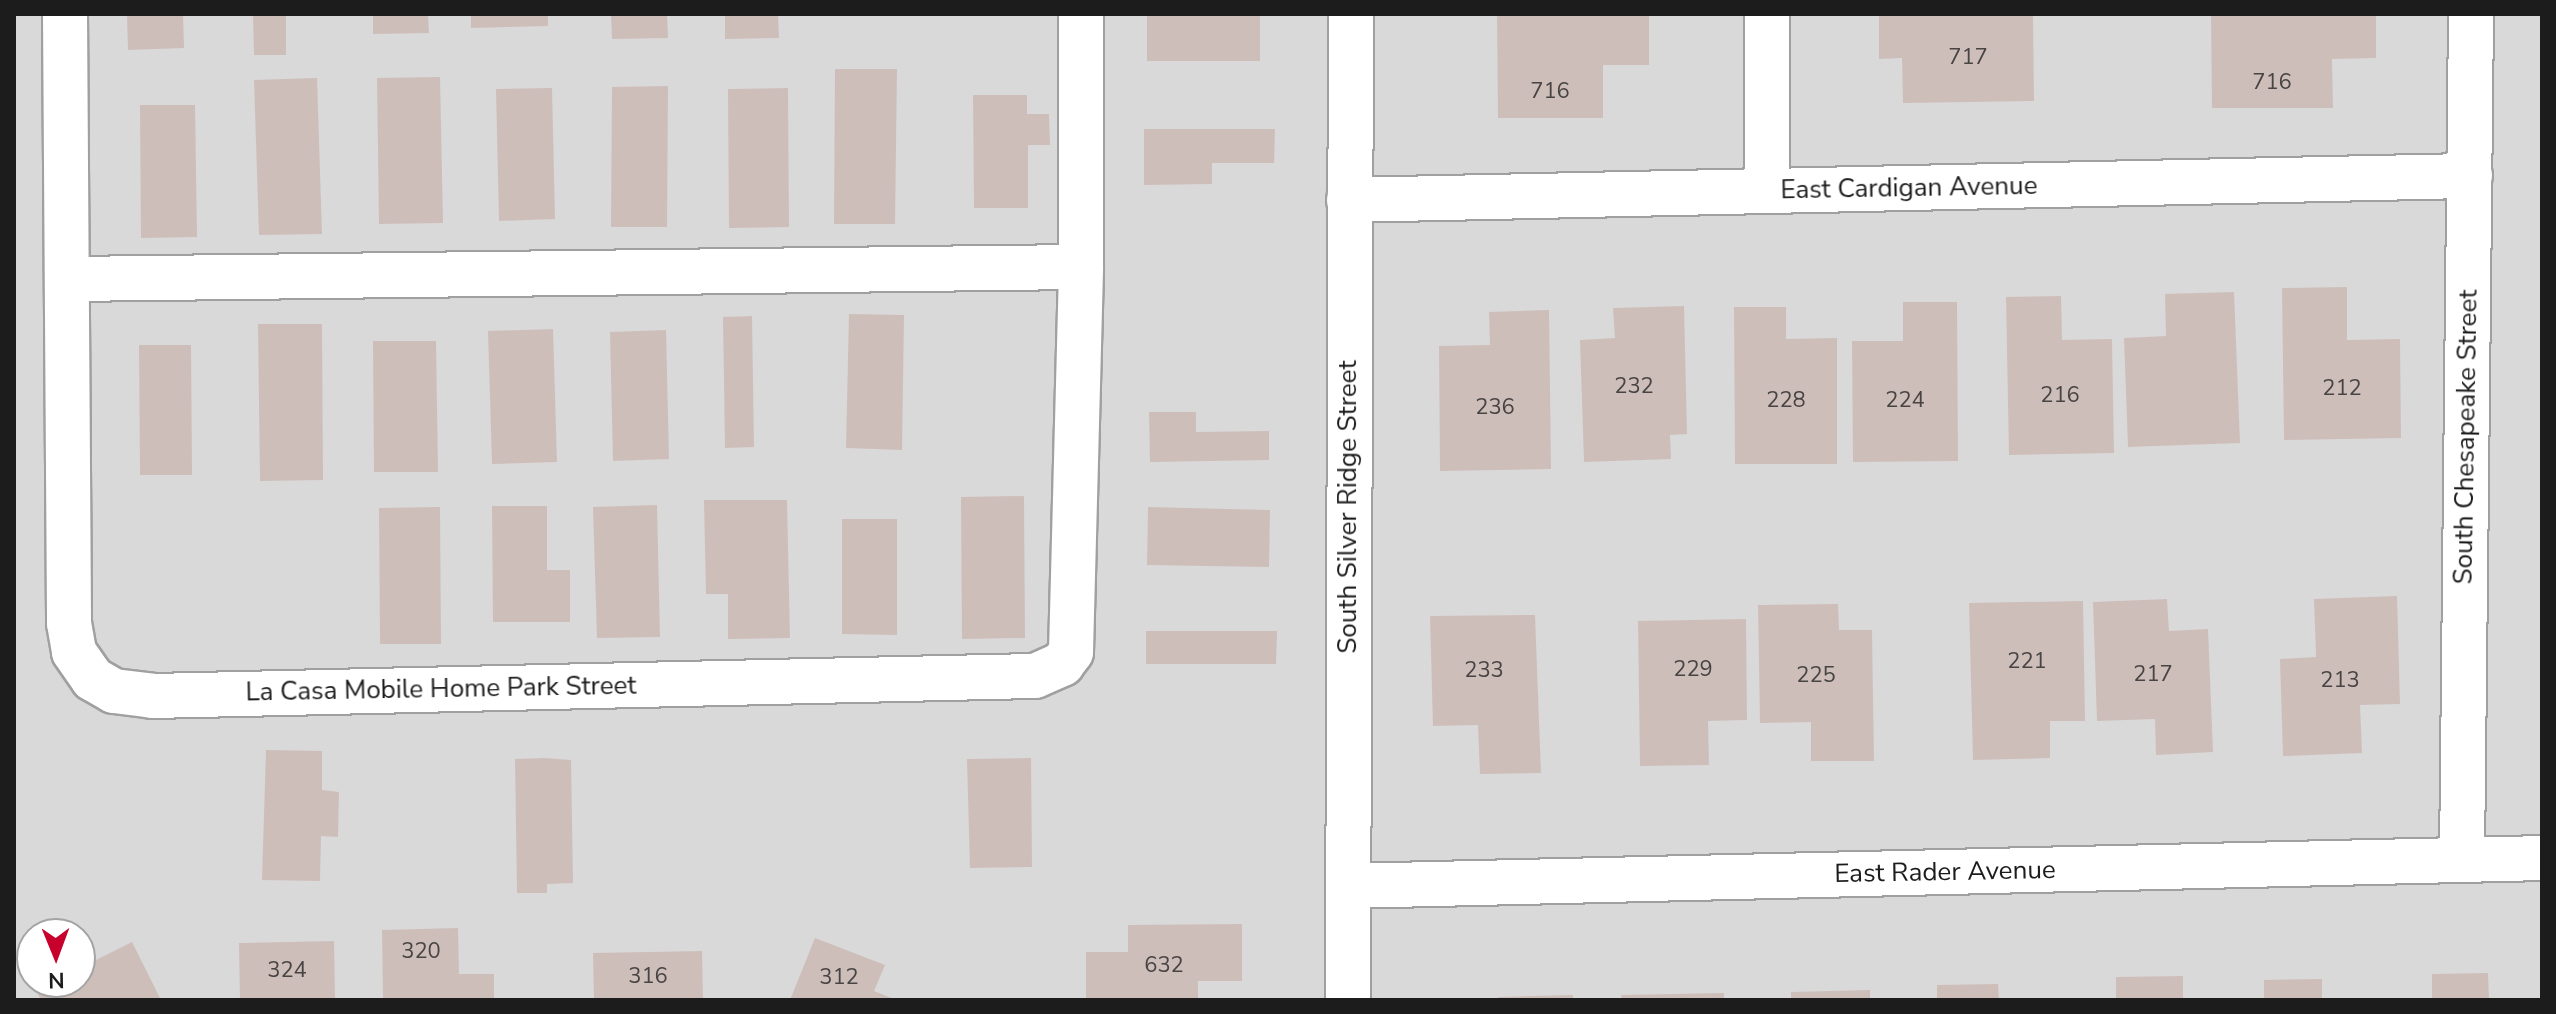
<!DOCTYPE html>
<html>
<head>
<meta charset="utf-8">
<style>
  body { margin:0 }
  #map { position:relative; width:2556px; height:1014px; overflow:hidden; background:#eee6e0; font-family:"Nunito Sans",sans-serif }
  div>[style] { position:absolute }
  .residential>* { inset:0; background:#dad9d9 }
  .building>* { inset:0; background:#cebeba }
  .roads { filter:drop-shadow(2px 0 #a0a0a0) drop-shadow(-2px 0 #a0a0a0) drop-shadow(0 2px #a0a0a0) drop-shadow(0 -2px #a0a0a0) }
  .minor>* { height:44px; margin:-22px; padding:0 22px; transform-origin:22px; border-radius:22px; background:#fff }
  span { translate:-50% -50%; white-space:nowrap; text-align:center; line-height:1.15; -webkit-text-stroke:7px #fff; paint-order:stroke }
  .number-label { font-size:22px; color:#484444 }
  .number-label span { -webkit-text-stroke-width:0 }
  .street-label { font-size:26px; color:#1c1c1c }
  .frame { position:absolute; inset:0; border:16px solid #1c1c1c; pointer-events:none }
  .north { position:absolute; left:16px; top:918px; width:80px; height:80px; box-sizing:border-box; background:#fff; border:2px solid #a4a4a4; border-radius:50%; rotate:179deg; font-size:22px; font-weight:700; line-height:32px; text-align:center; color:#1c1c1c }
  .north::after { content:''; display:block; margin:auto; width:28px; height:36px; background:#c7002c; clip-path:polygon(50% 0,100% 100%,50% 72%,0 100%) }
</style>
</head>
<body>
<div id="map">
  <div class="residential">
    <i style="clip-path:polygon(evenodd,14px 14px,2542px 14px,2542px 1000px,14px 1000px,14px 14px,32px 934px,80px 934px,80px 982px,32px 982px,32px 934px)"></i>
  </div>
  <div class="building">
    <i style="clip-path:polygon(127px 14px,183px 14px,184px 48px,128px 50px)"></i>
    <i style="clip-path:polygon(253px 14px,286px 14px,286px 55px,254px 55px)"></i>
    <i style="clip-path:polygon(373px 14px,428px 14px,429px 33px,373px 34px)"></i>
    <i style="clip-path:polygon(471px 14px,548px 14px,548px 26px,471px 28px)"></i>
    <i style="clip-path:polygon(611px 14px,667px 14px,668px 38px,612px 39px)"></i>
    <i style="clip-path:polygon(725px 14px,778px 14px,779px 38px,725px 39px)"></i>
    <i style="clip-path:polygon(1147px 14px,1260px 14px,1260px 61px,1147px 61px)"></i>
    <i style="clip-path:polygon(1497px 14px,1649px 14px,1649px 65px,1603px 65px,1603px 118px,1498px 118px)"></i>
    <i style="clip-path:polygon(1879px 14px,2033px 15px,2034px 101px,1903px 103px,1902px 58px,1879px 59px)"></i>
    <i style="clip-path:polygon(2211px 14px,2376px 14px,2376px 58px,2332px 59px,2333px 108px,2212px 108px)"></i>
    <i style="clip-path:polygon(835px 69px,897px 69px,895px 224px,834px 224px)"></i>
    <i style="clip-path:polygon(440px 77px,443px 223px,379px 224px,377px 78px)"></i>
    <i style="clip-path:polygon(317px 78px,322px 234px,259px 235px,254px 80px)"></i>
    <i style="clip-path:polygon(668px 86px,667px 227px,611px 227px,612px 87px)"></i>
    <i style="clip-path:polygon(552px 88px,555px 219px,499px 221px,496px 89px)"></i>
    <i style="clip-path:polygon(788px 88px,789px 227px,729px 228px,728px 89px)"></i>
    <i style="clip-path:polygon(973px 95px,1027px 95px,1027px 114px,1049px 114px,1050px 145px,1028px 145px,1028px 208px,974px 208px)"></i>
    <i style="clip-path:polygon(140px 105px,195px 105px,197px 237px,141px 238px)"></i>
    <i style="clip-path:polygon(1144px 129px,1275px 129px,1274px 163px,1212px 163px,1212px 184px,1144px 185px)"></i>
    <i style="clip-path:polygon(2347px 287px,2347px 340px,2400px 339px,2401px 438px,2284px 440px,2282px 288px)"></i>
    <i style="clip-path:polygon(2234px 292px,2240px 443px,2128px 447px,2124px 338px,2166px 336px,2165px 294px)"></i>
    <i style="clip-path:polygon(2061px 296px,2062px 340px,2112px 339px,2114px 453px,2009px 455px,2006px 297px)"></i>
    <i style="clip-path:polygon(1903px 302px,1957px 302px,1958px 461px,1853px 462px,1852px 341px,1903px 341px)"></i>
    <i style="clip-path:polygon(1684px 306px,1687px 434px,1670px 435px,1671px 459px,1584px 462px,1580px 340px,1615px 338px,1613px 308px)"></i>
    <i style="clip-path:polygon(1734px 307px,1786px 307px,1786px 339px,1837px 338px,1837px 464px,1735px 464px)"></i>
    <i style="clip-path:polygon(1549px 310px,1551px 469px,1440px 471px,1439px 346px,1490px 345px,1489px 312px)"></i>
    <i style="clip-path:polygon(849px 314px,904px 315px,902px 450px,846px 448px)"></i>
    <i style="clip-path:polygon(752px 316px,754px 447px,725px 448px,723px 317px)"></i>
    <i style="clip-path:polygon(258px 324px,322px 324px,323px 480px,260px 481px)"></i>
    <i style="clip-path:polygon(553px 329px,557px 462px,492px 464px,488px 331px)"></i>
    <i style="clip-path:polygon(666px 330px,669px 459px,613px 461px,610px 332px)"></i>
    <i style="clip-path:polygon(373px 341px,436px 341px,438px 472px,374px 472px)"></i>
    <i style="clip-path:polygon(139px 345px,191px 345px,192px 475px,140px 475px)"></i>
    <i style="clip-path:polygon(1149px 412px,1196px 412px,1196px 432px,1269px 431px,1269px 460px,1150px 462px)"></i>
    <i style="clip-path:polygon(1024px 496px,1025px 638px,962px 639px,961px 497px)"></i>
    <i style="clip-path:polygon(704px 500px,787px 500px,790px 638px,728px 639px,728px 594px,706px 594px)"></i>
    <i style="clip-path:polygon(657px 505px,660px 637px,597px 638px,593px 507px)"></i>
    <i style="clip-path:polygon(492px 506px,547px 506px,547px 570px,570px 570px,570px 622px,493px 622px)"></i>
    <i style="clip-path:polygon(440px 507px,441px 644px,380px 644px,379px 508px)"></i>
    <i style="clip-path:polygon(1148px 507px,1270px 510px,1269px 567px,1147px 565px)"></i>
    <i style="clip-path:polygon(842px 519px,897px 519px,897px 635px,842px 634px)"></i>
    <i style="clip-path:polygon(2397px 596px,2400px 704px,2360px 705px,2362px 753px,2283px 756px,2280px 659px,2316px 657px,2314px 599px)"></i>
    <i style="clip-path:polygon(2167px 599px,2169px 631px,2208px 629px,2213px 752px,2156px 755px,2155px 719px,2097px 721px,2093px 602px)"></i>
    <i style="clip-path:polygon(2083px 601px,2085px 721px,2050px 721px,2050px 758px,1973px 760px,1969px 603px)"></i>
    <i style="clip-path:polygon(1838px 604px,1839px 630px,1872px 630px,1874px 761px,1811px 761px,1811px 722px,1760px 723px,1758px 605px)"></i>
    <i style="clip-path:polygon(1535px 615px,1541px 773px,1480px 774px,1478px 725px,1433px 726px,1430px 616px)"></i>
    <i style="clip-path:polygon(1746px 619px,1747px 720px,1708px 721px,1709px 765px,1640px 766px,1638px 621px)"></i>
    <i style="clip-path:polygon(1146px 631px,1277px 631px,1276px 664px,1146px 664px)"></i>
    <i style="clip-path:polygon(266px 750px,322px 751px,322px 790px,339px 792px,338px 837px,321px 836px,320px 881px,262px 880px)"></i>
    <i style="clip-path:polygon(544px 758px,571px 760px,573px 883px,547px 884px,547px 893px,517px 893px,515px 759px)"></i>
    <i style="clip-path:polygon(1031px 758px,1032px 867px,970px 868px,967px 759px)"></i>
    <i style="clip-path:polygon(1242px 924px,1242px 981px,1198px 981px,1198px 1000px,1086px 1000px,1086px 952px,1128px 952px,1128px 925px)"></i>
    <i style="clip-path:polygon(458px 928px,459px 974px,494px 974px,494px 1000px,383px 1000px,382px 930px)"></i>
    <i style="clip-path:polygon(815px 938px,885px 965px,874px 991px,896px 1000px,790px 1000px)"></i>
    <i style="clip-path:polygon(334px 941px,335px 1000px,240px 1000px,239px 943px)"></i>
    <i style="clip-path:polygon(132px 942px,161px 1000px,41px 1000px,36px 990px,52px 982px,80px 982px,80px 968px)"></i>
    <i style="clip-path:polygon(702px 951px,703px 1000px,594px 1000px,593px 953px)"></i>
    <i style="clip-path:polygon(2488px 973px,2489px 1000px,2432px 1000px,2432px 974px)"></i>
    <i style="clip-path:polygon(2183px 976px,2183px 1000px,2116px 1000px,2116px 977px)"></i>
    <i style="clip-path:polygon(2322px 979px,2322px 1000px,2264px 1000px,2264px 980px)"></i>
    <i style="clip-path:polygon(1998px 984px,1999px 1000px,1937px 1000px,1937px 985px)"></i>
    <i style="clip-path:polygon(1870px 990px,1870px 1000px,1791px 1000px,1791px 992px)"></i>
    <i style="clip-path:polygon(1724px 993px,1724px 1000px,1622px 1000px,1621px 995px)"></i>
    <i style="clip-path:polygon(1573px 995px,1573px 1000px,1498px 1000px,1498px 997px)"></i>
  </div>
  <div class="roads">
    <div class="minor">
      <i style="left:65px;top:14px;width:609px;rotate:89.62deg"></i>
      <i style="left:69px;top:623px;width:29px;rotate:80deg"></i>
      <i style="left:74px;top:652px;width:33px;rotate:55deg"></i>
      <i style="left:93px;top:679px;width:24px;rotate:30deg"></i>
      <i style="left:114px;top:691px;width:38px;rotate:7deg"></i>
      <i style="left:152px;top:696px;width:883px;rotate:-1.3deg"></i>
      <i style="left:1035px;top:676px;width:30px;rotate:-24deg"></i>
      <i style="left:1062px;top:664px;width:15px;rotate:-53deg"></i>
      <i style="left:1071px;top:652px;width:385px;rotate:-88.5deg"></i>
      <i style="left:1081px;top:267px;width:253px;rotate:-90deg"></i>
      <i style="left:1767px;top:14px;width:177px;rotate:90deg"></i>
      <i style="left:1349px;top:200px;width:1121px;rotate:-1.23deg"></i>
      <i style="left:69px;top:279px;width:1012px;rotate:-0.68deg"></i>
      <i style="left:2462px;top:859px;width:845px;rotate:-89.39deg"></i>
      <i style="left:1348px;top:886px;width:1194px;rotate:-1.34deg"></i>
      <i style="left:1348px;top:1000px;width:986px;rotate:-89.83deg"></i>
    </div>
  </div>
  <div class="number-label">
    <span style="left:1968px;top:58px">717</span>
    <span style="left:2272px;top:83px">716</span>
    <span style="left:1550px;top:92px">716</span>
    <span style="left:1634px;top:387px">232</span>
    <span style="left:2342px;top:389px">212</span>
    <span style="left:2060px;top:396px">216</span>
    <span style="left:1786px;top:401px">228</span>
    <span style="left:1905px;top:401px">224</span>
    <span style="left:1495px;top:408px">236</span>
    <span style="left:2027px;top:662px">221</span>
    <span style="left:1693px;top:670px">229</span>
    <span style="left:1484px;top:671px">233</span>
    <span style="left:2153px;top:675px">217</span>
    <span style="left:1816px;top:676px">225</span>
    <span style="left:2340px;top:681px">213</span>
    <span style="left:421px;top:952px">320</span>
    <span style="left:1164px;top:966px">632</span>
    <span style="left:287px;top:971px">324</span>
    <span style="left:648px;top:977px">316</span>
    <span style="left:839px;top:978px">312</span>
  </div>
  <div class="street-label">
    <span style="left:1909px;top:188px;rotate:-1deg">East Cardigan Avenue</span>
    <span style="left:2466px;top:437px;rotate:-89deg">South Chesapeake Street</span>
    <span style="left:1348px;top:507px;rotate:-90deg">South Silver Ridge Street</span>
    <span style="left:441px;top:689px;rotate:-1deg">La Casa Mobile Home Park Street</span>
    <span style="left:1945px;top:872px;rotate:-1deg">East Rader Avenue</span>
  </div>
  <div class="frame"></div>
  <div class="north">N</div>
</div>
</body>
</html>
